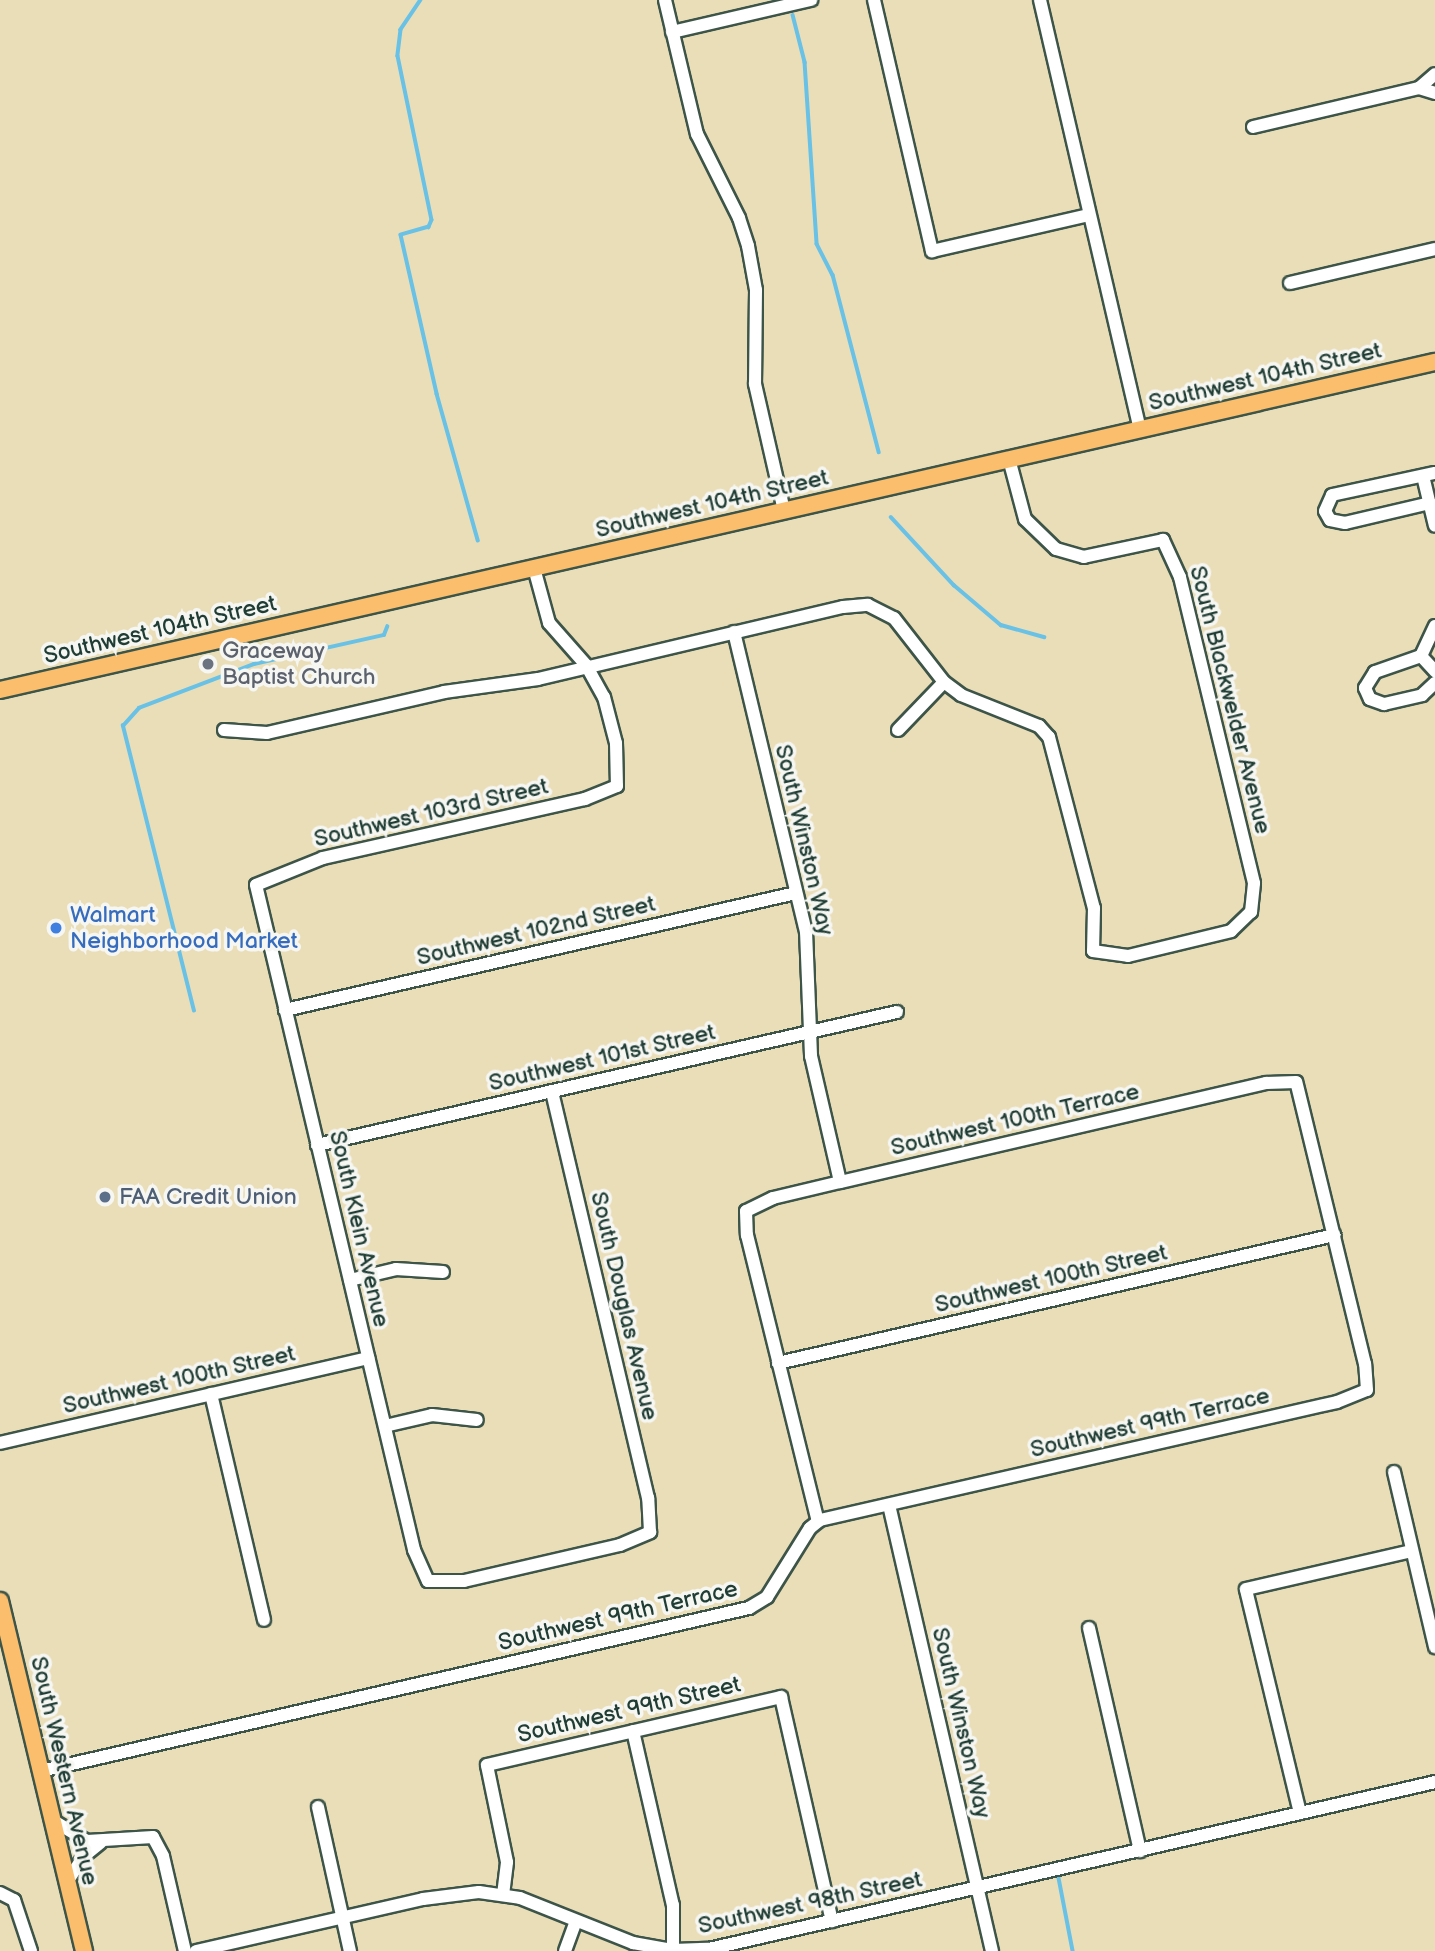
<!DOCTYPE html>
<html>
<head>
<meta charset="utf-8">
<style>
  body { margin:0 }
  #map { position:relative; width:1435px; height:1951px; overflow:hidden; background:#eadeb9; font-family:"Balsamiq Sans",sans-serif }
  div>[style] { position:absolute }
  .stream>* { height:3.5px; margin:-1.75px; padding:0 1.75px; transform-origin:1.75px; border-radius:1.75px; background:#69c1e6 }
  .roads { filter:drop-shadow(2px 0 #3d5548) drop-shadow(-2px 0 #3d5548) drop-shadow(0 2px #3d5548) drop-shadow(0 -2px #3d5548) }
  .minor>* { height:12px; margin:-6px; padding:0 6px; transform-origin:6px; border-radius:6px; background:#fff }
  .major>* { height:16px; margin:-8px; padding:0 8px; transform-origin:8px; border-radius:8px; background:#fabe6d }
  .dots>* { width:19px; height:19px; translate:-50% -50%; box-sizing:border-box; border:4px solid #f6f6f2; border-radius:50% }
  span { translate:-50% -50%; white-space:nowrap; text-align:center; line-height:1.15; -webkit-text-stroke:7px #f6f6f2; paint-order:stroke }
  .street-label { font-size:23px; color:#1f3d34 }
  .worship-label { font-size:23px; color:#5b616d }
  .left { translate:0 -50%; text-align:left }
  .shop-label { font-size:23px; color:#366cbe }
  .service-label { font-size:23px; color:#4e5e75 }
</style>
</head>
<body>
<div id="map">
  <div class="stream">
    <i style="left:421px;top:0;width:36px;rotate:124deg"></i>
    <i style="left:401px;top:30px;width:26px;rotate:97deg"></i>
    <i style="left:398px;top:56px;width:167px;rotate:78.3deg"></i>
    <i style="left:432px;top:220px;width:8px;rotate:113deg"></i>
    <i style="left:429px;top:227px;width:29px;rotate:164deg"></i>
    <i style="left:401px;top:235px;width:163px;rotate:77.2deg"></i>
    <i style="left:437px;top:394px;width:152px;rotate:74.3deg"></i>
    <i style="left:793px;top:15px;width:49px;rotate:75.7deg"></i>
    <i style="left:805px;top:62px;width:182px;rotate:86.2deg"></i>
    <i style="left:817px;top:244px;width:35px;rotate:63deg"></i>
    <i style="left:833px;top:275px;width:183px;rotate:75.4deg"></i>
    <i style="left:891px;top:517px;width:93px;rotate:47.2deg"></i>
    <i style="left:954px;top:585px;width:62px;rotate:40.4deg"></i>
    <i style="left:1001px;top:625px;width:45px;rotate:15.6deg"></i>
    <i style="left:194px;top:1011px;width:294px;rotate:-104deg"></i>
    <i style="left:123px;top:726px;width:24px;rotate:-48deg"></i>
    <i style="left:139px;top:708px;width:123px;rotate:-20.9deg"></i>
    <i style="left:254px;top:664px;width:133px;rotate:-12.6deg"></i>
    <i style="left:384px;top:635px;width:9px;rotate:-69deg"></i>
    <i style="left:1059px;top:1878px;width:74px;rotate:79.1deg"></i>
  </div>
  <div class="roads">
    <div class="minor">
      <i style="left:665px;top:0;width:138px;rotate:76.6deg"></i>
      <i style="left:697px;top:134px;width:94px;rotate:63.4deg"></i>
      <i style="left:739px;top:218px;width:29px;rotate:72deg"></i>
      <i style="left:748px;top:246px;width:45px;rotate:79.7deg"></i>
      <i style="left:756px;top:290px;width:94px;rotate:90.6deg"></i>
      <i style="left:755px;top:384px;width:130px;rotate:77.1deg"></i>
      <i style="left:874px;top:0;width:258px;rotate:77deg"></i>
      <i style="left:932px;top:251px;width:161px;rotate:-12.9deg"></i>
      <i style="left:1040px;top:0;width:441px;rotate:76.9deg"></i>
      <i style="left:672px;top:32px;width:143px;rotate:-13deg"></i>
      <i style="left:1419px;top:88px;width:21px;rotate:-41deg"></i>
      <i style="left:1253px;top:127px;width:171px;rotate:-13.2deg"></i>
      <i style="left:1419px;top:88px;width:17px;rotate:17deg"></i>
      <i style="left:1290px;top:283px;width:149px;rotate:-13.2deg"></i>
      <i style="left:1423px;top:476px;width:51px;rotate:76.5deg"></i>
      <i style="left:1430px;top:503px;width:87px;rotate:166.8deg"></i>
      <i style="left:1345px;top:523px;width:15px;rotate:-169deg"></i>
      <i style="left:1330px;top:520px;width:10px;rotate:-119deg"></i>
      <i style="left:1325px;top:511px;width:17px;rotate:-66deg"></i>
      <i style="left:1332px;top:495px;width:105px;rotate:-12.1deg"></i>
      <i style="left:534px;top:568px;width:57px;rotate:74.7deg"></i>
      <i style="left:549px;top:623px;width:56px;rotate:48.6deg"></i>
      <i style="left:586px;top:665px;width:37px;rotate:61deg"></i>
      <i style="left:604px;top:697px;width:48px;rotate:75.4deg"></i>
      <i style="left:616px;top:743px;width:43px;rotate:88.7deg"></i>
      <i style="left:617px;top:786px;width:35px;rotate:158deg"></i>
      <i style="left:585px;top:799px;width:269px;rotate:167.3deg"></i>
      <i style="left:323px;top:858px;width:72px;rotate:158.1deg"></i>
      <i style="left:256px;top:885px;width:684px;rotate:76.63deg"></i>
      <i style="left:414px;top:1550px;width:34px;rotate:66deg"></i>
      <i style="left:428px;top:1581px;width:36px"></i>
      <i style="left:464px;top:1581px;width:160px;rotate:-13deg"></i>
      <i style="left:620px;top:1545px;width:33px;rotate:-23deg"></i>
      <i style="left:650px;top:1532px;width:34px;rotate:-93deg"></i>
      <i style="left:648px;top:1498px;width:418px;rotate:-103.3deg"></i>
      <i style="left:1435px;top:626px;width:33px;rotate:115deg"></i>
      <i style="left:1421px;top:656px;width:49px;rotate:160.8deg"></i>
      <i style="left:1375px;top:672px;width:19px;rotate:122deg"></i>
      <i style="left:1365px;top:688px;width:12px;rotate:66deg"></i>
      <i style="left:1370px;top:699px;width:15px;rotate:20deg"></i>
      <i style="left:1384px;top:704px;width:39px;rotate:-13deg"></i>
      <i style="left:1422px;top:695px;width:18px;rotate:-43deg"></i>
      <i style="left:734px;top:632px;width:308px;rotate:76.5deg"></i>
      <i style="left:806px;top:931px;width:125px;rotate:87.7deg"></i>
      <i style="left:811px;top:1056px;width:129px;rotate:77deg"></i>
      <i style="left:1421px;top:656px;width:21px;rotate:47deg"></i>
      <i style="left:224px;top:730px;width:43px;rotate:4deg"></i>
      <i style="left:267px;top:733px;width:182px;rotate:-13deg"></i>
      <i style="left:444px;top:692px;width:95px;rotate:-7.9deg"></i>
      <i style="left:538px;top:679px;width:313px;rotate:-13.3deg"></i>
      <i style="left:843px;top:607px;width:25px;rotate:-5deg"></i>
      <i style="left:868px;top:605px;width:29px;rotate:27deg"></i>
      <i style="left:894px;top:618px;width:81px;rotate:52deg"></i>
      <i style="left:944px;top:682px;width:21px;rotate:37deg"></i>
      <i style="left:961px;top:695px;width:84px;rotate:21.7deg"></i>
      <i style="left:1039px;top:726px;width:15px;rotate:48deg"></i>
      <i style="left:1049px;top:737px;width:177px;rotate:75.3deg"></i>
      <i style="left:1094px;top:908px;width:43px;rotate:91.3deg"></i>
      <i style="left:1093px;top:951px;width:35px;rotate:8deg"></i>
      <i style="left:1128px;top:956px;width:106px;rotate:-13.6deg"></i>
      <i style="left:1231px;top:931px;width:28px;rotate:-44deg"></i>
      <i style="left:1251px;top:912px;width:29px;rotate:-84deg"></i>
      <i style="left:1254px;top:883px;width:315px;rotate:-103.6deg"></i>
      <i style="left:1180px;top:577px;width:41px;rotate:-114.7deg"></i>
      <i style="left:1163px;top:540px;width:81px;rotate:167.9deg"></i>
      <i style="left:1084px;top:557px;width:29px;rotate:-164deg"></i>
      <i style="left:1056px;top:549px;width:43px;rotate:-135.9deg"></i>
      <i style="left:1025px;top:519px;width:62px;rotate:-104.9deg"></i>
      <i style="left:898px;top:730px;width:66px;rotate:-46.2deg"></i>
      <i style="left:285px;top:1010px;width:524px;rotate:-12.9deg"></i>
      <i style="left:317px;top:1145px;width:595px;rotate:-12.92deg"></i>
      <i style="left:350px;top:1280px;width:47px;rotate:-13.4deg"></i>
      <i style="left:396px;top:1269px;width:47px;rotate:3.7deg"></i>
      <i style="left:778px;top:1363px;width:571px;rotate:-12.96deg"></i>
      <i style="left:211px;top:1394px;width:232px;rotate:76.8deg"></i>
      <i style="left:385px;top:1426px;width:48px;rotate:-13.2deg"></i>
      <i style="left:432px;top:1415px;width:45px;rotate:6.3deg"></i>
      <i style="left:0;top:1443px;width:378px;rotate:-13deg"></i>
      <i style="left:1394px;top:1472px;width:180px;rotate:76.8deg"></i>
      <i style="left:889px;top:1505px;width:458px;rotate:77deg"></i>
      <i style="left:1089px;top:1628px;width:229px;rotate:77.1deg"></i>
      <i style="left:633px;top:1731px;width:179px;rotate:77.1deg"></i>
      <i style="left:673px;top:1905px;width:45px;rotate:90deg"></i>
      <i style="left:41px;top:1771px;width:727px;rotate:-12.97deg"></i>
      <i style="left:749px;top:1608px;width:21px;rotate:-31deg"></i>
      <i style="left:767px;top:1597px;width:81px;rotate:-58.1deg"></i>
      <i style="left:810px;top:1528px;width:13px;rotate:-39deg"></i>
      <i style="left:820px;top:1520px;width:530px;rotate:-12.86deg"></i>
      <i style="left:1337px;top:1402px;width:32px;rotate:-22deg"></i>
      <i style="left:1367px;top:1390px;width:26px;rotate:-94deg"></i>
      <i style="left:1365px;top:1364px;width:290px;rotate:-103.7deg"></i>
      <i style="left:1296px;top:1082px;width:30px;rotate:178deg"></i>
      <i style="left:1266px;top:1083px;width:437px;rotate:166.9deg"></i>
      <i style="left:840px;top:1182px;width:69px;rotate:166.6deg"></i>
      <i style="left:773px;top:1198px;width:30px;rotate:154deg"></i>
      <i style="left:746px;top:1211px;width:24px;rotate:88deg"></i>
      <i style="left:747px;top:1235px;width:295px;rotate:76.1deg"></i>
      <i style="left:318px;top:1807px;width:148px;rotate:77.5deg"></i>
      <i style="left:1300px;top:1813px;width:230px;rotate:-103.6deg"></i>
      <i style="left:1246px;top:1589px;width:170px;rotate:-12.9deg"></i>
      <i style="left:52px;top:1820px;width:41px;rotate:31deg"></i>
      <i style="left:87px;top:1841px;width:66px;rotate:-3.5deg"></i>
      <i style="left:153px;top:1837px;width:21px;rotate:62deg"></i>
      <i style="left:163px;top:1856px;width:98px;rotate:77deg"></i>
      <i style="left:67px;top:1882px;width:31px;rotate:-57deg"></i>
      <i style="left:84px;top:1856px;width:21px;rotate:-39deg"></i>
      <i style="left:0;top:1893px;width:16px;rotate:27deg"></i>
      <i style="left:14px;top:1900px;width:54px;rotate:71.6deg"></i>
      <i style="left:503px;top:1895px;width:33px;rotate:-83deg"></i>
      <i style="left:507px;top:1862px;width:99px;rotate:-101.7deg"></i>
      <i style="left:487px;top:1765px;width:302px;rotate:-13deg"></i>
      <i style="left:781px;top:1697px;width:230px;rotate:77.2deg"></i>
      <i style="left:196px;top:1951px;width:233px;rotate:-12.9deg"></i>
      <i style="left:423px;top:1899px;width:56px;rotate:-7.1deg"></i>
      <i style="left:479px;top:1892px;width:41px;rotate:8.3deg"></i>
      <i style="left:520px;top:1898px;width:122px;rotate:21.7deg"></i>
      <i style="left:633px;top:1943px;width:41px;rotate:9.9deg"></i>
      <i style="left:673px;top:1950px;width:36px;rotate:-2deg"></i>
      <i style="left:709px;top:1949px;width:745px;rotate:-12.95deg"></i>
      <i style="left:565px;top:1951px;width:32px;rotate:-70deg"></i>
    </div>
    <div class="major">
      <i style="left:0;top:690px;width:1472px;rotate:-12.88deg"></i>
      <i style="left:0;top:1601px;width:360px;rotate:76.5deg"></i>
    </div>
  </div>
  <div class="dots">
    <i style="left:208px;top:664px;background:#6b7280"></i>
    <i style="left:56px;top:928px;background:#3f7fe0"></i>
    <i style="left:105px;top:1197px;background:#5c6f8a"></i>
  </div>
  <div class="street-label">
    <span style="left:1265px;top:377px;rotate:-13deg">Southwest 104th Street</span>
    <span style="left:712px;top:504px;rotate:-13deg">Southwest 104th Street</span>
    <span style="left:160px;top:630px;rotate:-13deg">Southwest 104th Street</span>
    <span style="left:1230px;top:700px;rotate:76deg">South Blackwelder Avenue</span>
    <span style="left:431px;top:813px;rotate:-13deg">Southwest 103rd Street</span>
    <span style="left:804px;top:840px;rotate:77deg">South Winston Way</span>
    <span style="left:536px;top:931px;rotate:-13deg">Southwest 102nd Street</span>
    <span style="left:602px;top:1058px;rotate:-13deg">Southwest 101st Street</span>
    <span style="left:1015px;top:1120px;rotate:-13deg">Southwest 100th Terrace</span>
    <span style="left:359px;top:1229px;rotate:77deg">South Klein Avenue</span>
    <span style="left:1051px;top:1279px;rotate:-13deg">Southwest 100th Street</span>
    <span style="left:624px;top:1306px;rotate:77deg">South Douglas Avenue</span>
    <span style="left:179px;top:1380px;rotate:-13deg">Southwest 100th Street</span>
    <span style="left:1150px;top:1423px;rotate:-13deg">Southwest 99th Terrace</span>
    <span style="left:618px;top:1616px;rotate:-13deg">Southwest 99th Terrace</span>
    <span style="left:629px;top:1710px;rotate:-13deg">Southwest 99th Street</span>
    <span style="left:961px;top:1723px;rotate:77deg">South Winston Way</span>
    <span style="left:64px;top:1771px;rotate:77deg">South Western Avenue</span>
    <span style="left:810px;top:1903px;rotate:-12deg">Southwest 98th Street</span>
  </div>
  <div class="worship-label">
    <span class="left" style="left:222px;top:664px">Graceway<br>Baptist Church</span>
  </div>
  <div class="shop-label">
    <span class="left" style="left:70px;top:928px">Walmart<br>Neighborhood Market</span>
  </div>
  <div class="service-label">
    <span class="left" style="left:119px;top:1197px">FAA Credit Union</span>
  </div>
</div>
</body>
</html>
